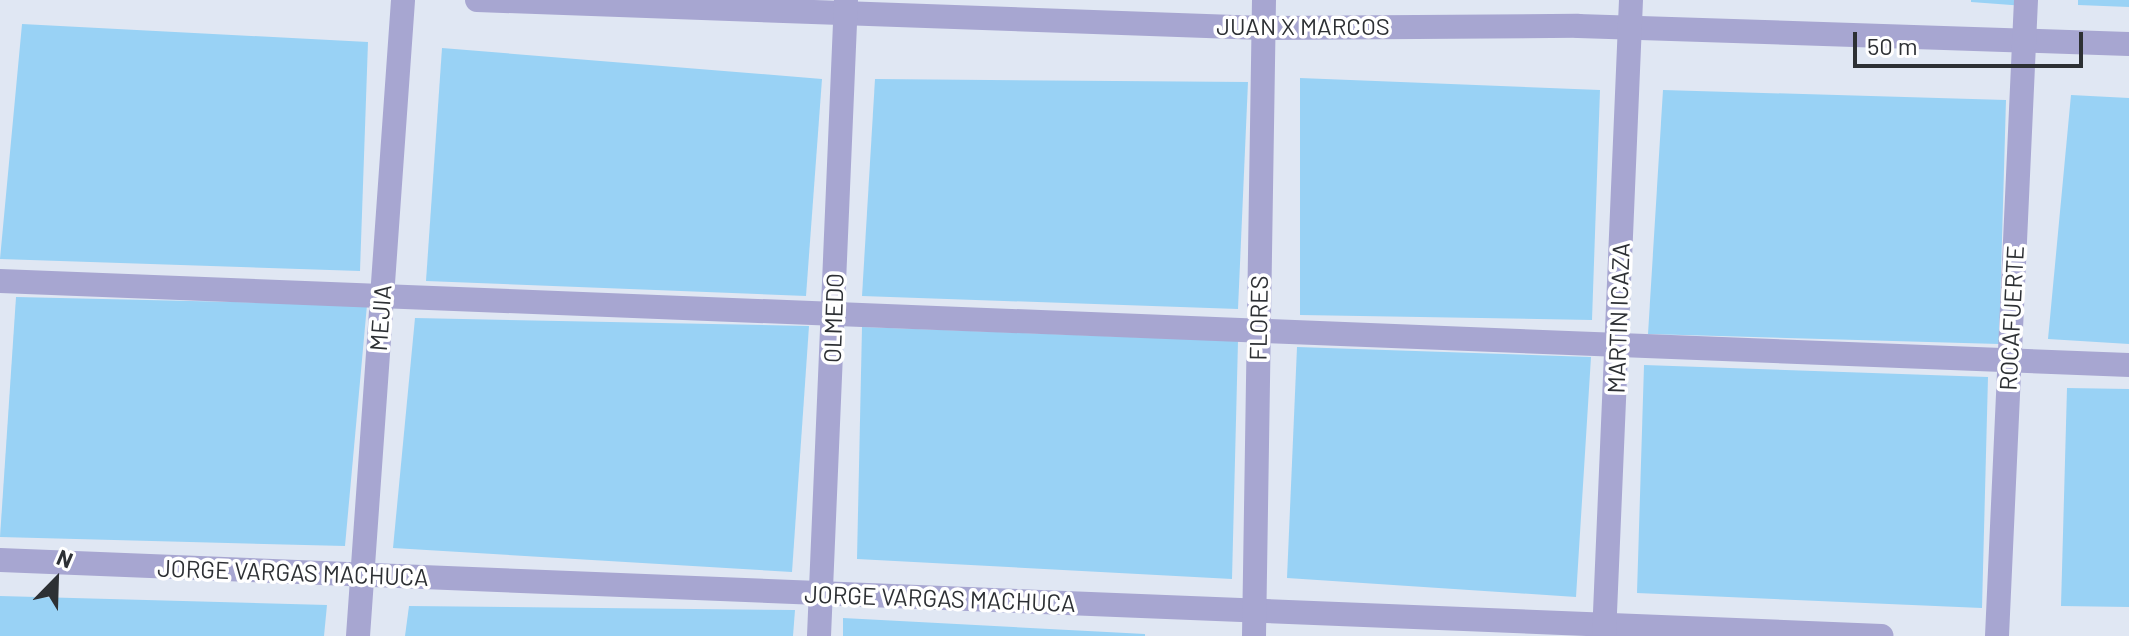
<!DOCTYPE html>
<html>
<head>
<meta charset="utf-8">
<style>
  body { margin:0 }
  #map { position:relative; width:2129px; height:636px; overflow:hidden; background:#e0e7f3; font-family:Barlow,sans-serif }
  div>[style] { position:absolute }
  .building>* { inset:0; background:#99d2f5 }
  .minor>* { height:24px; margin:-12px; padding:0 12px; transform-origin:12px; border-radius:12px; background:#a7a6d1 }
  span { translate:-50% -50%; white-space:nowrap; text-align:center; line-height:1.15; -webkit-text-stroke:7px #fff; paint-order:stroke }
  .street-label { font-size:24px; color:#2d3034 }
  .north { position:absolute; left:16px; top:540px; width:80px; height:80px; -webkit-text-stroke:6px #fff; paint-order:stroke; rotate:23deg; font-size:22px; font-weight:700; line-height:32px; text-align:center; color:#2d3034 }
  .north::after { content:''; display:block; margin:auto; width:28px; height:36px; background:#2d3034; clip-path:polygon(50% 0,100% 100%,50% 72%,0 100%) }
  .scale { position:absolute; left:1853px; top:32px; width:230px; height:36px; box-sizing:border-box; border:4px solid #2d3034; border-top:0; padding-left:10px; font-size:24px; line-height:28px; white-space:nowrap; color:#2d3034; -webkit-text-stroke:6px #fff; paint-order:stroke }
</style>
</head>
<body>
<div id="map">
  <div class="building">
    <i style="clip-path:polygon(2025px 0,2025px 6px,1971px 2px,1971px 0)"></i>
    <i style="clip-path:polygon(2078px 0,2129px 0,2129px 7px,2078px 5px)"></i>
    <i style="clip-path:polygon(22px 24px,368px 42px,360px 271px,0 259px)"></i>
    <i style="clip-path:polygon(442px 48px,822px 79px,806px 296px,426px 281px)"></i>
    <i style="clip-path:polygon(1300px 78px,1600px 90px,1592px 320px,1300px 315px)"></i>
    <i style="clip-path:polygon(875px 79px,1248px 82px,1238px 309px,862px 296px)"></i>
    <i style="clip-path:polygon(1663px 90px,2006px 100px,1999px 344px,1648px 334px)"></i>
    <i style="clip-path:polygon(2071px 95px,2129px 98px,2129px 344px,2048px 339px)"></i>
    <i style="clip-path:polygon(16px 297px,367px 305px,345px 546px,0 537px)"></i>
    <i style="clip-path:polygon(415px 318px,809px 326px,792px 572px,393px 548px)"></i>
    <i style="clip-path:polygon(862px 327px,1238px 341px,1232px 579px,857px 559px)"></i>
    <i style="clip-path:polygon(1297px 347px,1591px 357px,1576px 597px,1287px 578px)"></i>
    <i style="clip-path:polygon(1644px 365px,1988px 377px,1982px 608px,1637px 593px)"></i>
    <i style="clip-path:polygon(2067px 388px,2129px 389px,2129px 607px,2061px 606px)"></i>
    <i style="clip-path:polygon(0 596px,327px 605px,324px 636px,0 636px)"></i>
    <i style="clip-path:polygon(409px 606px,795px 610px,793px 636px,405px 636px)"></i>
    <i style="clip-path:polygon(843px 618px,1145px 634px,1145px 636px,843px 636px)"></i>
  </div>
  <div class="minor">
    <i style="left:477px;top:0;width:786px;rotate:2.04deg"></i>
    <i style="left:1263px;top:28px;width:315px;rotate:-0.4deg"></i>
    <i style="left:1578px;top:26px;width:551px;rotate:1.87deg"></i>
    <i style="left:0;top:281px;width:2131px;rotate:2.26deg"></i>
    <i style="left:0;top:560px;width:1883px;rotate:2.31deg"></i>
    <i style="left:358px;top:636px;width:638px;rotate:-85.95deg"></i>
    <i style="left:819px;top:636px;width:637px;rotate:-87.57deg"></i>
    <i style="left:1254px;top:636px;width:636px;rotate:-89.1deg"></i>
    <i style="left:1604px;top:636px;width:637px;rotate:-87.57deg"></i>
    <i style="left:1997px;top:636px;width:637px;rotate:-87.39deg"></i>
  </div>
  <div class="street-label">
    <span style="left:1303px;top:26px">JUAN X MARCOS</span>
    <span style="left:380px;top:318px;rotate:-86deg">MEJIA</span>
    <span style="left:833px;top:318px;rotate:-88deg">OLMEDO</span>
    <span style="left:1258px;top:318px;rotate:-89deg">FLORES</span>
    <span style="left:1618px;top:318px;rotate:-88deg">MARTIN ICAZA</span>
    <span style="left:2011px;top:318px;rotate:-87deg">ROCAFUERTE</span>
    <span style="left:293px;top:572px;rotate:2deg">JORGE VARGAS MACHUCA</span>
    <span style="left:940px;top:598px;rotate:2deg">JORGE VARGAS MACHUCA</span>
  </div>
  <div class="north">N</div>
  <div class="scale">50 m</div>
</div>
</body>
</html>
